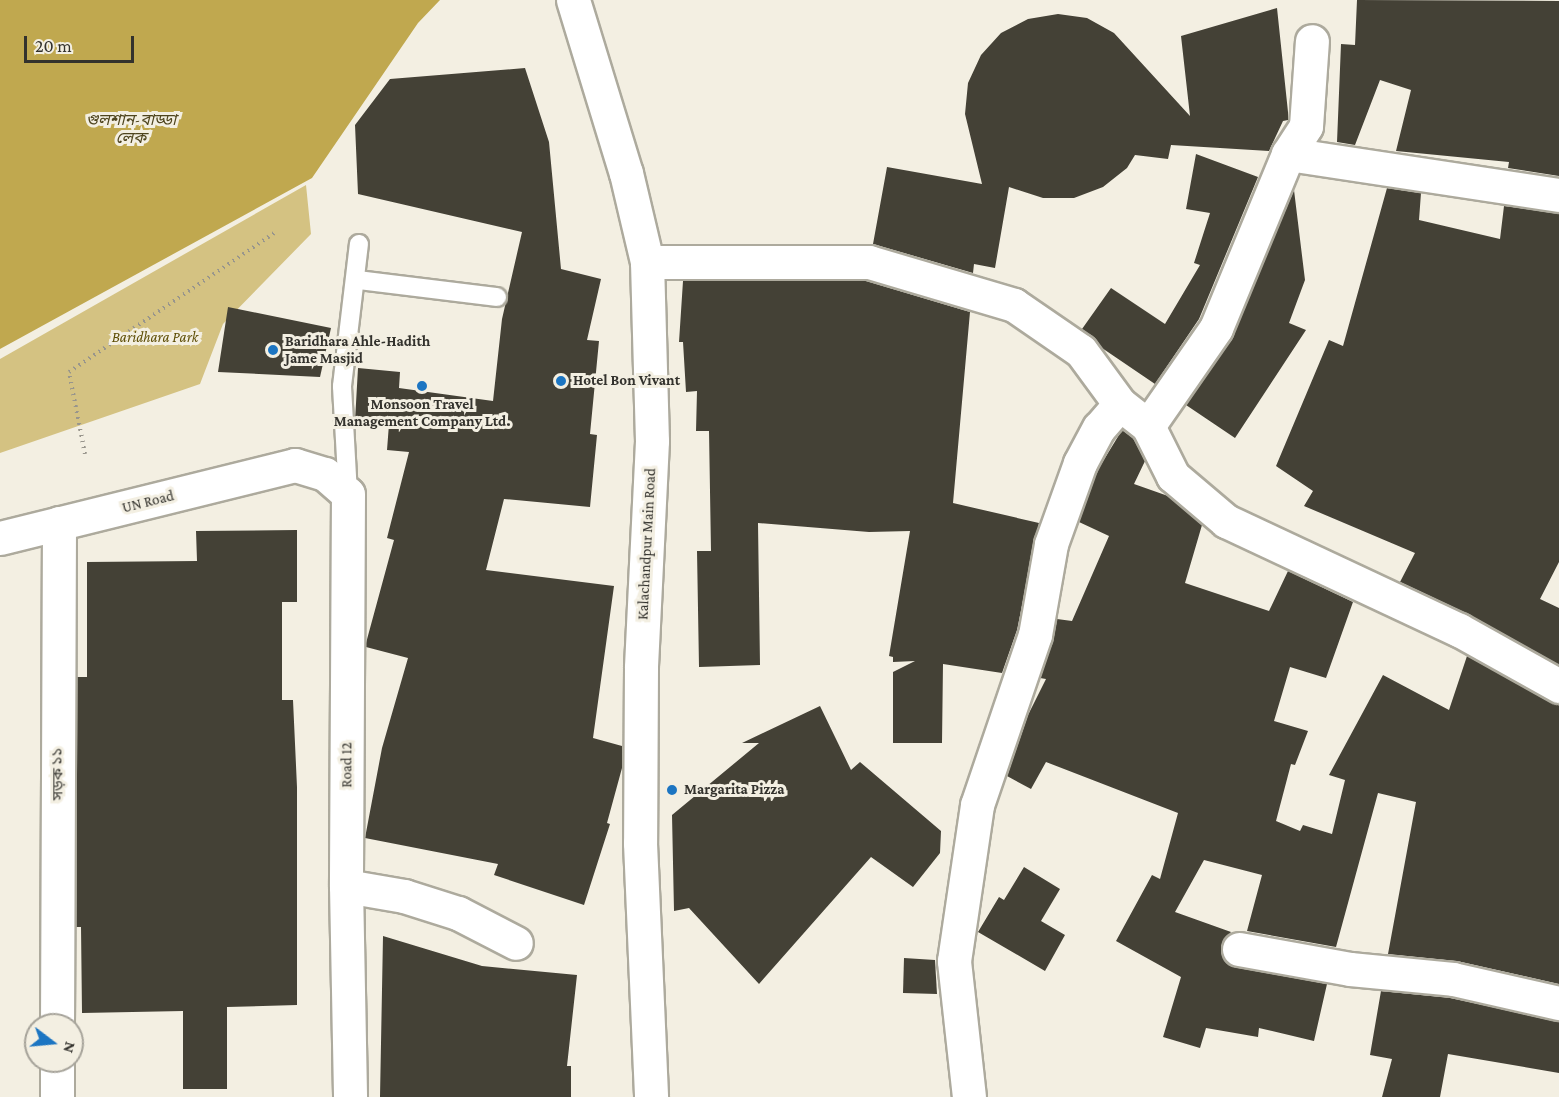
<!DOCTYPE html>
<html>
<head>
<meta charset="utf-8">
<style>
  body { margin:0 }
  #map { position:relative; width:1559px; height:1097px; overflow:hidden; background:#f3efe2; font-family:"Crimson Pro","Noto Sans Bengali",serif }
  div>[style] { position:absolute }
  .green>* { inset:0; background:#d4c282 }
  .water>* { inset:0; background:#c0a84f }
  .building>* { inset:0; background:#444136 }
  .path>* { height:4px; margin-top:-2px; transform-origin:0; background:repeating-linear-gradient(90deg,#98958c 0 1.5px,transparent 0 6px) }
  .roads { filter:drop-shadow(2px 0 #adaa9d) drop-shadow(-2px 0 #adaa9d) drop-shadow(0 2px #adaa9d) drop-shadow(0 -2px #adaa9d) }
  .service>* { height:18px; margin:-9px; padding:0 9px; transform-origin:9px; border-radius:9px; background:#fff }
  .minor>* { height:33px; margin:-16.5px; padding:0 16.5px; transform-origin:16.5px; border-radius:16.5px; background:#fff }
  .tertiary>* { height:33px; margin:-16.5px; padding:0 16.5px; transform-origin:16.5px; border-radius:16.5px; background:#fff }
  .dots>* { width:16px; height:16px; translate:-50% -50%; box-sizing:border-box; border:3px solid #f3efe2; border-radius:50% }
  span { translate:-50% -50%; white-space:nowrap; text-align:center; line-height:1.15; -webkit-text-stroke:6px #f3efe2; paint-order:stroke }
  .park-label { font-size:15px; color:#5e4e05; font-style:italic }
  .poi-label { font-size:15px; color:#33322d; font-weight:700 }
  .left { translate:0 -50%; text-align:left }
  .street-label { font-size:15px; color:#33322d }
  .water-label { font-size:16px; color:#4f451f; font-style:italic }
  .north { position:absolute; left:24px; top:1013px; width:60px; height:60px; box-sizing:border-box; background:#f3efe2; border:2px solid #a6a39a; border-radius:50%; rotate:106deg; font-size:16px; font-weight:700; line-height:24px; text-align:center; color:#33322d }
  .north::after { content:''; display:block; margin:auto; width:21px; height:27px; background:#1c75c2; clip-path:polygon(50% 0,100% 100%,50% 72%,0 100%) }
  .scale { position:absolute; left:24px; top:36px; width:110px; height:27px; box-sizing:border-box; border:3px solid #33322d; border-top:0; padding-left:8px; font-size:18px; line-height:21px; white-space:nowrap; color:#33322d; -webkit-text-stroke:4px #f3efe2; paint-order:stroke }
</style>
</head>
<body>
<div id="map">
  <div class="green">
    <i style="clip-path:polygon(306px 185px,311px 234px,223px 324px,200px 384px,0 453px,0 359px)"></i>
  </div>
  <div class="water">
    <i style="clip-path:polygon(0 0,440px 0,418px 23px,312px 178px,0 349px)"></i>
  </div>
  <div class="building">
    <i style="clip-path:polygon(1357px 0,1559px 1px,1559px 176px,1508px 168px,1509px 162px,1396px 151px,1411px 90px,1380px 80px,1355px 145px,1337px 142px,1341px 44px,1355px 45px)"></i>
    <i style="clip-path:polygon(1277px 8px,1288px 112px,1288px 120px,1283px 121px,1269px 151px,1171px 145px,1168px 159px,1135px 155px,1127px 168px,1103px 187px,1074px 198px,1043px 198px,1009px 187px,995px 268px,974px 264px,973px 273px,873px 244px,887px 167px,982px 184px,965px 114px,968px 83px,981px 55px,1001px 33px,1028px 19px,1058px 14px,1087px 18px,1114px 33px,1190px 116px,1181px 36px)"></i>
    <i style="clip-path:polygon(525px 68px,549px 142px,561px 269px,601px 279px,587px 340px,599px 341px,590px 434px,597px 435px,590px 507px,504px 499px,486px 570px,614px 586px,593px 738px,622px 746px,622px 768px,607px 823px,610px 824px,584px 905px,494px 875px,498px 864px,365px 838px,382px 748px,408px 658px,366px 647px,366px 643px,394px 540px,387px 538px,409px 452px,387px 450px,389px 424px,355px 421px,358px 368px,400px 372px,399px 388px,493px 401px,502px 319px,522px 232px,358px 194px,355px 125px,390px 79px)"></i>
    <i style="clip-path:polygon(1196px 154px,1258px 177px,1199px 319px,1155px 384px,1102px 348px,1082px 329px,1111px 288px,1165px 324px,1200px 265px,1194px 263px,1210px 213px,1186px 209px)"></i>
    <i style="clip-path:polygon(1387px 188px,1421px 193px,1419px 220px,1500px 239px,1504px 206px,1559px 213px,1559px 562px,1540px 599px,1559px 608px,1559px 665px,1468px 614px,1400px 582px,1415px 553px,1304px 506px,1313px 491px,1276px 466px,1329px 340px,1343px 346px)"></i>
    <i style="clip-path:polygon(1294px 190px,1305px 280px,1289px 323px,1306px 330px,1235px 438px,1186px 405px,1233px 335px)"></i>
    <i style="clip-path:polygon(683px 281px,866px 281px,970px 312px,953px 503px,1039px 523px,1017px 630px,1002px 673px,943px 664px,942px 743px,893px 743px,893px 672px,915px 661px,893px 662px,893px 657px,889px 656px,910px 531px,869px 532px,758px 523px,760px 665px,699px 667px,697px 551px,711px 551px,709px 431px,696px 431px,697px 391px,686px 392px,683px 342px,679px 342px)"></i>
    <i style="clip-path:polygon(228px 307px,331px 328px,320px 377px,218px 372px)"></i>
    <i style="clip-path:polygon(1122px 430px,1133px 438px,1145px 461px,1134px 484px,1168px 496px,1202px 525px,1185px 583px,1269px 611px,1288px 571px,1353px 602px,1326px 678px,1290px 667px,1274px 721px,1308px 731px,1295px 765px,1291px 764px,1276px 821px,1300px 831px,1303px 825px,1332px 834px,1345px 780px,1329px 775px,1383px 675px,1449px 710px,1467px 656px,1559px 705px,1559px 984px,1457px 961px,1388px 954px,1416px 802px,1378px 793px,1336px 947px,1247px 931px,1262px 875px,1204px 860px,1175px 912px,1231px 932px,1221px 946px,1227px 964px,1327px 984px,1314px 1041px,1259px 1028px,1258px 1037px,1206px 1028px,1200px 1048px,1163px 1037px,1181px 977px,1116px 941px,1152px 875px,1160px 879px,1178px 813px,1046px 762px,1031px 789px,1007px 776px,1028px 715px,1046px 679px,1040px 678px,1057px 619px,1072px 621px,1109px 536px,1079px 522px,1097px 471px)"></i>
    <i style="clip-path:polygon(297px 530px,297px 602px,282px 602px,282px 700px,293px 700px,297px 787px,297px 1005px,227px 1007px,227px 1089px,183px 1089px,183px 1011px,82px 1013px,81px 927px,76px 927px,77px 677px,87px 677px,87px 562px,197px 561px,196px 531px)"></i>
    <i style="clip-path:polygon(820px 706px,851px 770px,860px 762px,941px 831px,940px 853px,913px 887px,871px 857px,759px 984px,689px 908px,674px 911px,672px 815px,759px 743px,742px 743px)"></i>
    <i style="clip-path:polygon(1024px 867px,1060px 889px,1041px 921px,1065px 935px,1045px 971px,978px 932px,999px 897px,1004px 900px)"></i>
    <i style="clip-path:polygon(383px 936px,482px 966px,577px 975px,567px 1066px,571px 1066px,571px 1097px,380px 1097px)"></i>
    <i style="clip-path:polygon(904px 958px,935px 960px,937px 994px,903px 993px)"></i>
    <i style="clip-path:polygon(1381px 991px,1450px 998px,1559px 1021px,1559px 1073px,1448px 1054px,1440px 1097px,1382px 1097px,1392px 1059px,1370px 1055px)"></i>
  </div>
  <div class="path">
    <i style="left:85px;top:454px;width:84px;rotate:-101deg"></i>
    <i style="left:69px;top:372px;width:251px;rotate:-34.1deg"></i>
  </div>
  <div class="roads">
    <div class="service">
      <i style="left:358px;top:280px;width:140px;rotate:7deg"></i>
      <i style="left:348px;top:494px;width:108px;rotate:-93.2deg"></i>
      <i style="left:342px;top:386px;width:143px;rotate:-83.2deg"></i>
    </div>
    <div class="minor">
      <i style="left:1288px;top:154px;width:274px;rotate:8.6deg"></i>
      <i style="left:647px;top:262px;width:222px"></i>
      <i style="left:869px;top:262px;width:151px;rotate:16.5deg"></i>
      <i style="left:1014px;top:305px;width:81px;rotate:34.5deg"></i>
      <i style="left:1081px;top:351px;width:66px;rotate:53.7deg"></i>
      <i style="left:1120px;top:404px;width:36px;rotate:38deg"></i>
      <i style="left:1148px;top:426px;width:56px;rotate:63.4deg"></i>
      <i style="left:1173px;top:476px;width:70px;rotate:40.3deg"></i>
      <i style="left:1226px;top:521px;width:257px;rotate:25.1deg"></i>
      <i style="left:1459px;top:630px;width:115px;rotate:29.2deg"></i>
      <i style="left:1148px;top:426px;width:119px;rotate:-55.2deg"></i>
      <i style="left:1216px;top:328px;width:188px;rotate:-67.5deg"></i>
      <i style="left:1288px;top:154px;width:33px;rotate:-57deg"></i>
      <i style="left:1306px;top:126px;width:85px;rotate:-86deg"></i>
      <i style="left:0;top:538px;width:304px;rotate:-13.9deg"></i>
      <i style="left:295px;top:465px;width:31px;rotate:17deg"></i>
      <i style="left:325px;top:474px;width:30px;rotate:41deg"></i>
      <i style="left:348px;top:494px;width:392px;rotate:90.3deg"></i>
      <i style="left:346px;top:886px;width:211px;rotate:88.9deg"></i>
      <i style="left:346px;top:886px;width:59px;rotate:9.8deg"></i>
      <i style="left:404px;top:896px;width:57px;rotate:17.5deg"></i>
      <i style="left:458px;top:913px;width:65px;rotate:27.3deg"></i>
      <i style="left:1239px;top:949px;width:113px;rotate:10.2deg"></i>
      <i style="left:1350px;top:969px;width:103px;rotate:5.5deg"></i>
      <i style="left:1453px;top:979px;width:109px;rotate:12.8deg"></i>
      <i style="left:57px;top:1025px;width:502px;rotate:-89.77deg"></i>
      <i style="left:57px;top:1097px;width:36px;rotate:-90deg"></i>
      <i style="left:969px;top:1097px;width:137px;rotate:-96.3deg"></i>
      <i style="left:954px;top:961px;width:158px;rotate:-81.6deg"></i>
      <i style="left:977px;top:805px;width:180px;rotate:-71.2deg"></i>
      <i style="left:1035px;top:635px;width:92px;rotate:-80deg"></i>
      <i style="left:1051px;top:544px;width:86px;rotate:-70.3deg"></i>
      <i style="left:1080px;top:463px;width:40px;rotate:-62deg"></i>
      <i style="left:1099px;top:428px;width:32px;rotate:-49deg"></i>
    </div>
    <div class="tertiary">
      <i style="left:573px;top:0;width:181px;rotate:73deg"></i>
      <i style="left:626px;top:173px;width:91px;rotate:76.7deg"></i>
      <i style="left:647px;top:262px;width:179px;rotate:88.4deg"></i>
      <i style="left:652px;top:441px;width:227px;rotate:92.8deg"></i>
      <i style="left:641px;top:668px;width:175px;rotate:90.3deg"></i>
      <i style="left:640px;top:843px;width:254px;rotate:87.5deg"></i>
    </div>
  </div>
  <div class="dots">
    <i style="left:273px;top:350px;background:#1c75c2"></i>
    <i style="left:561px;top:381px;background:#1c75c2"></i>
    <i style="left:422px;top:386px;background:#1c75c2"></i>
    <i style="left:672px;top:790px;background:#1c75c2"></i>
  </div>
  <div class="park-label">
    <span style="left:155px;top:338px">Baridhara Park</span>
  </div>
  <div class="poi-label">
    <span class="left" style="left:285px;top:350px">Baridhara Ahle-Hadith<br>Jame Masjid</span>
    <span class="left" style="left:573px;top:381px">Hotel Bon Vivant</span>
    <span style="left:422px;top:413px">Monsoon Travel<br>Management Company Ltd.</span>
    <span class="left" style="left:684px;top:790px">Margarita Pizza</span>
  </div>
  <div class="street-label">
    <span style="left:148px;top:502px;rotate:-14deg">UN Road</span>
    <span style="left:647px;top:544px;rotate:-87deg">Kalachandpur Main Road</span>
    <span style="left:347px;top:765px;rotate:-90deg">Road 12</span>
    <span style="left:58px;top:774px;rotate:-90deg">সড়ক ১১</span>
  </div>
  <div class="water-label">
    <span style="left:131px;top:129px">গুলশান-বাড্ডা<br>লেক</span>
  </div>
  <div class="north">N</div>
  <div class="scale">20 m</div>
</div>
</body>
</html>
